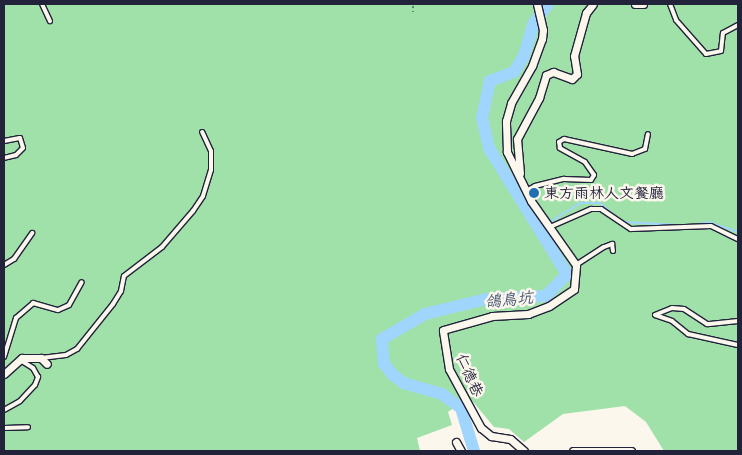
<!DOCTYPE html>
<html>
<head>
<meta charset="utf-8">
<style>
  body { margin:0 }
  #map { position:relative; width:742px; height:455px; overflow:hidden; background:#fbf7ec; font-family:Mali,"LXGW WenKai TC",sans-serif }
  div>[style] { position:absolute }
  .green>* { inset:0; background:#a0e0a9 }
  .stream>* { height:2px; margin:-1px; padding:0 1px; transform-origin:1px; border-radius:1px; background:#a0d5fe }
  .river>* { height:12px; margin:-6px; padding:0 6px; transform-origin:6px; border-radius:6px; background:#a0d5fe }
  .path>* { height:1px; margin-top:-0.5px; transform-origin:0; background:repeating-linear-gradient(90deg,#22223b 0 1px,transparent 0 5px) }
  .roads { filter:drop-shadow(1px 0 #22223b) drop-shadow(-1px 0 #22223b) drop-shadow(0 1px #22223b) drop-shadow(0 -1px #22223b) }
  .lane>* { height:4px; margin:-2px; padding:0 2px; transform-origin:2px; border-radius:2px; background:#fbf7ec }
  .street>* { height:7px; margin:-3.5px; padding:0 3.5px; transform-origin:3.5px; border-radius:3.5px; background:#fbf7ec }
  .dots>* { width:14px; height:14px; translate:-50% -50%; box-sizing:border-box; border:2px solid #fbf7ec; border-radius:50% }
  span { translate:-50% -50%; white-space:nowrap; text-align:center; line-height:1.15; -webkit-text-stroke:5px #fbf7ec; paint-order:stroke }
  .poi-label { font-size:15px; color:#22223b }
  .left { translate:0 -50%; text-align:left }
  .street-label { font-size:15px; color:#22223b }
  .water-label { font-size:16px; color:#485876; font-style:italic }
  .frame { position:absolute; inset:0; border:5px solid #22223b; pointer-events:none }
</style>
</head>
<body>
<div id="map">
  <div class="green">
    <i style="clip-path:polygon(4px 4px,738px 4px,738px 451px,664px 451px,646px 422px,625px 406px,563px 414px,524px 442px,509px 429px,494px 427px,469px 397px,448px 412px,452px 425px,417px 438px,420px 451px,4px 451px)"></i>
  </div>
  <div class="stream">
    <i style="left:550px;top:222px;width:36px;rotate:-32deg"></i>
    <i style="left:581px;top:203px;width:19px"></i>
    <i style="left:600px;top:203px;width:20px;rotate:41deg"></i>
    <i style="left:623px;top:222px;width:57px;rotate:3deg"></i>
    <i style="left:693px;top:225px;width:15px;rotate:-11deg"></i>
    <i style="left:708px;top:222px;width:32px;rotate:18deg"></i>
    <i style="left:538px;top:229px;width:9px;rotate:-27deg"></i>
  </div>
  <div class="river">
    <i style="left:474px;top:451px;width:45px;rotate:-106.8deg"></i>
    <i style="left:461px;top:408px;width:24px;rotate:-144deg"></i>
    <i style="left:442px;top:394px;width:40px;rotate:-164deg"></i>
    <i style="left:404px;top:383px;width:14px;rotate:-144deg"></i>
    <i style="left:393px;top:375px;width:14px;rotate:-129deg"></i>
    <i style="left:384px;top:364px;width:25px;rotate:-95deg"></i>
    <i style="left:382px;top:339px;width:50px;rotate:-30.2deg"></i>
    <i style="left:425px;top:314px;width:63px;rotate:-13.8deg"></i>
    <i style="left:486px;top:299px;width:60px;rotate:-2.9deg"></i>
    <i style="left:546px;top:296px;width:30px;rotate:-46deg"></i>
    <i style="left:567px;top:274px;width:148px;rotate:-121.8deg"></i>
    <i style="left:489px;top:148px;width:31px;rotate:-103deg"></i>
    <i style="left:482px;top:118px;width:38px;rotate:-78deg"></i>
    <i style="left:490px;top:81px;width:26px;rotate:-21deg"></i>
    <i style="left:514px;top:72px;width:19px;rotate:-58deg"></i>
    <i style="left:524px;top:56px;width:33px;rotate:-74deg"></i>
    <i style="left:533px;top:24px;width:25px;rotate:-53deg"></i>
  </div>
  <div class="path">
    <i style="left:413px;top:12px;width:8px;rotate:-90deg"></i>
  </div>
  <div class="roads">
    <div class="lane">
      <i style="left:42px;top:4px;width:19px;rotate:65deg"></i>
      <i style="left:670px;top:4px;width:17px;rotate:69deg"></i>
      <i style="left:676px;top:20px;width:45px;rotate:48.6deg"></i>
      <i style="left:706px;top:54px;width:15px;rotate:-11deg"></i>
      <i style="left:721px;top:51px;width:18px;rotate:-84deg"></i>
      <i style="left:723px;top:33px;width:17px;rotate:-28deg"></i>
      <i style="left:4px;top:141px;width:16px;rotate:-11deg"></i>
      <i style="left:20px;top:138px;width:10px;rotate:73deg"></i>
      <i style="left:23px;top:148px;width:10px;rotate:135deg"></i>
      <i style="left:16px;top:155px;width:12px;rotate:166deg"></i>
      <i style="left:526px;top:191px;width:10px;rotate:-29deg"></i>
      <i style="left:535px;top:186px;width:30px;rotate:-14deg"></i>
      <i style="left:564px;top:179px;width:27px;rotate:2deg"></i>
      <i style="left:591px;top:180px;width:6px;rotate:-59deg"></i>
      <i style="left:594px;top:175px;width:16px;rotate:-125deg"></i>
      <i style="left:585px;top:162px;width:29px;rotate:-151deg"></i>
      <i style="left:560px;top:148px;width:6px;rotate:-99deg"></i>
      <i style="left:559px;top:142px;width:6px;rotate:-31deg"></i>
      <i style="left:564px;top:139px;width:70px;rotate:12.4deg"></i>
      <i style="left:632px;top:154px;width:14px;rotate:-21deg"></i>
      <i style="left:645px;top:149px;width:15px;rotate:-79deg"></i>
      <i style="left:550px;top:227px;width:45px;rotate:-23.7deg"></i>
      <i style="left:591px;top:209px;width:10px"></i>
      <i style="left:601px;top:209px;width:36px;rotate:34deg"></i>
      <i style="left:631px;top:229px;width:80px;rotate:-2.1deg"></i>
      <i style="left:711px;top:226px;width:30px;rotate:26deg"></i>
      <i style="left:4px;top:265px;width:12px;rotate:-31deg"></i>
      <i style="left:14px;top:259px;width:32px;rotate:-55deg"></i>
      <i style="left:576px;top:265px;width:33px;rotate:-33deg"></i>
      <i style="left:604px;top:247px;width:9px;rotate:-21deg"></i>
      <i style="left:612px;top:244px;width:7px;rotate:82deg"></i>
      <i style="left:738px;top:321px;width:31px;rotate:174deg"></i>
      <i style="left:707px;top:324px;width:27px;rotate:-147deg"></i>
      <i style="left:684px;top:309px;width:12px;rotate:-175deg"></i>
      <i style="left:672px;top:308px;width:18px;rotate:158deg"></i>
      <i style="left:655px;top:315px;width:18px;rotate:19deg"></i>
      <i style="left:672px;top:321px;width:21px;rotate:39deg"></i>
      <i style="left:688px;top:334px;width:51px;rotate:12.4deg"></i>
      <i style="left:4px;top:357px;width:41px;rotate:-72.9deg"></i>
      <i style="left:16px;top:318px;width:23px;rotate:-41deg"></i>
      <i style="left:33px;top:303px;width:26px;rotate:16deg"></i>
      <i style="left:58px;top:310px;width:12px;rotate:-24deg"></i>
      <i style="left:69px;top:305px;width:26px;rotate:-61deg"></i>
      <i style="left:41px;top:358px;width:25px;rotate:-7deg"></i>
      <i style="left:66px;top:355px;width:13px;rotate:-29deg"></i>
      <i style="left:77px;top:349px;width:58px;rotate:-51.3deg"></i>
      <i style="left:113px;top:304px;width:15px;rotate:-58deg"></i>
      <i style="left:121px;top:291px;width:15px;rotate:-79deg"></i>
      <i style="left:124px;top:276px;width:48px;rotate:-37.3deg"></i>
      <i style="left:162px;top:247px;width:48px;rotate:-49.3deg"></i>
      <i style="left:193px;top:211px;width:18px;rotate:-56deg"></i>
      <i style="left:203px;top:196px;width:27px;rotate:-73deg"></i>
      <i style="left:211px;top:170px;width:19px;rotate:-90deg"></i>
      <i style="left:211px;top:151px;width:21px;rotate:-115deg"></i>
      <i style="left:4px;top:410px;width:18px;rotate:-29deg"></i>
      <i style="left:20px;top:401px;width:22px;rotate:-47deg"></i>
      <i style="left:35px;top:385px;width:9px;rotate:-69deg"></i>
      <i style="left:38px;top:377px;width:10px;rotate:-119deg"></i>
      <i style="left:33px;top:368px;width:15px;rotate:-148deg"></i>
      <i style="left:4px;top:428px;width:24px;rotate:-2deg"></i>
    </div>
    <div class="street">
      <i style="left:635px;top:4px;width:8px"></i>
      <i style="left:520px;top:173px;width:34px;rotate:-95deg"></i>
      <i style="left:517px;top:139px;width:47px;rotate:-61.8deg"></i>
      <i style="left:539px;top:98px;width:24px;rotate:-73deg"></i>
      <i style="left:546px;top:75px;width:8px;rotate:-23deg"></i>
      <i style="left:553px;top:72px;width:20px;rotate:20deg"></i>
      <i style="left:572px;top:79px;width:7px;rotate:-45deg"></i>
      <i style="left:577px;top:74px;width:18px;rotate:-99deg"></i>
      <i style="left:574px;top:56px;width:45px;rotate:-74.4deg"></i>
      <i style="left:586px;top:13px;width:11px;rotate:-52deg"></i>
      <i style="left:4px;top:374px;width:24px;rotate:-42deg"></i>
      <i style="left:22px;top:358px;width:19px"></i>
      <i style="left:41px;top:358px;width:8px;rotate:45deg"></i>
      <i style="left:456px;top:442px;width:10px;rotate:61deg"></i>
      <i style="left:524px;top:451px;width:18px;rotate:-139deg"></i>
      <i style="left:510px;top:439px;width:19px;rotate:-171deg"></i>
      <i style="left:491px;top:436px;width:13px;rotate:-141deg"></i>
      <i style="left:481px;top:428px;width:67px;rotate:-118.5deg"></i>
      <i style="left:449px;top:369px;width:39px;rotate:-99deg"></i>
      <i style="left:443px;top:330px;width:51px;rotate:-15.9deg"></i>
      <i style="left:492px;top:316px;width:36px;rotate:-3deg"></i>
      <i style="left:528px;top:314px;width:22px;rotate:-21deg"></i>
      <i style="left:549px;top:306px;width:30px;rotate:-34deg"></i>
      <i style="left:574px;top:289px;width:24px;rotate:-85deg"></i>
      <i style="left:576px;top:265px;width:78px;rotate:-125.1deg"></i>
      <i style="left:531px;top:201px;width:55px;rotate:-116.1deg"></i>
      <i style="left:507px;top:152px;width:31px;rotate:-92deg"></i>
      <i style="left:506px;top:121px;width:19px;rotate:-74deg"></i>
      <i style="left:511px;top:103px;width:43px;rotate:-60.4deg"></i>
      <i style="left:532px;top:66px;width:29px;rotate:-70deg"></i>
      <i style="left:542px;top:39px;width:9px;rotate:-84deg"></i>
      <i style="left:543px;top:30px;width:27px;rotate:-103deg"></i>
      <i style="left:573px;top:451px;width:58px"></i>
    </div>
  </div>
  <div class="dots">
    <i style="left:534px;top:193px;background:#1f6fb2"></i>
  </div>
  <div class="poi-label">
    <span class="left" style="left:544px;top:193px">東方雨林人文餐廳</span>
  </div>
  <div class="street-label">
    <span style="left:470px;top:375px;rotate:66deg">仁德巷</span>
  </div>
  <div class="water-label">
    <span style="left:509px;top:299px;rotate:-5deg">鴿鳥坑</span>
  </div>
  <div class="frame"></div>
</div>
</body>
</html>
